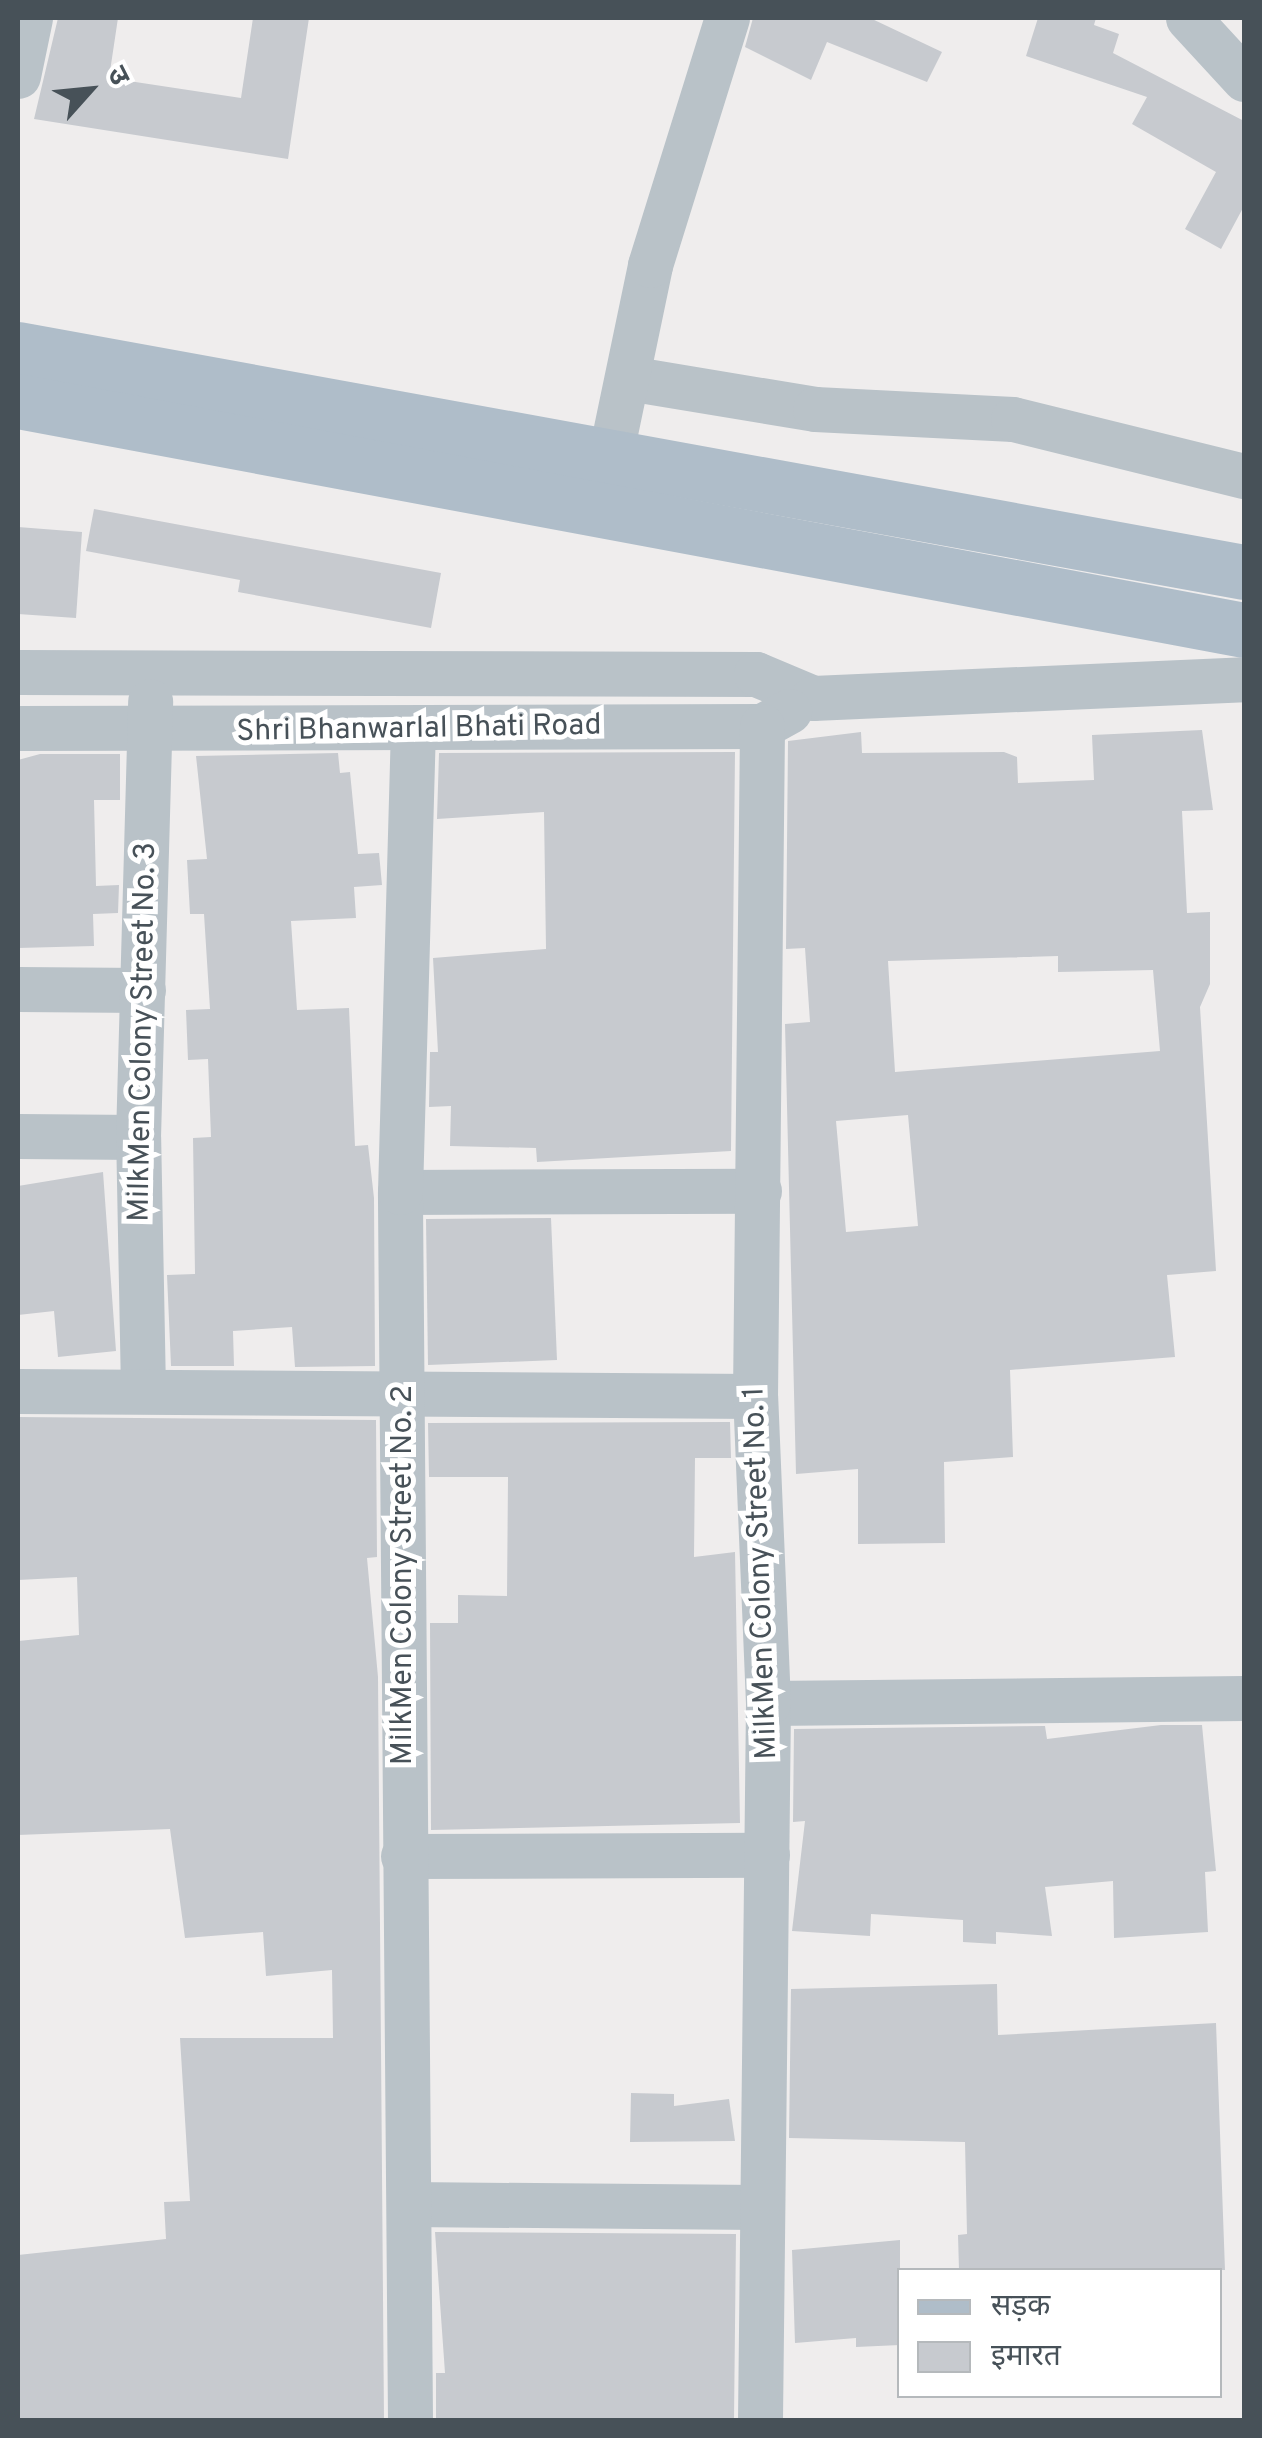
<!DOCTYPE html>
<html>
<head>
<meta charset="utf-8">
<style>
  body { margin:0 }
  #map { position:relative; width:1262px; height:2438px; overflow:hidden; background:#efeded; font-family:Overpass,"Noto Sans Devanagari",sans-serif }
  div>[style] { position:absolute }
  .building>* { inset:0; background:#c7cacf }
  .minor>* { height:45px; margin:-22.5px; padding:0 22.5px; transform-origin:22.5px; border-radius:22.5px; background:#b9c2c8 }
  .major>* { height:55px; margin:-27.5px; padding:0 27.5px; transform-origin:27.5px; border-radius:27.5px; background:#afbdc9 }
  span { translate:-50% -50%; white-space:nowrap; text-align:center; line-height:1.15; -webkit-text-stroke:10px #fff; paint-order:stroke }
  .street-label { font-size:30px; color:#475158 }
  .frame { position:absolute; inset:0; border:20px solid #475158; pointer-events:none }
  .legend { position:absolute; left:897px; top:2268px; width:325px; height:130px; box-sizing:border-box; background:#fff; border:2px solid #b5b9bc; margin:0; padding:12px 18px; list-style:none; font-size:30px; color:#475158 }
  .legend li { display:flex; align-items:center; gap:20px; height:50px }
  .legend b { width:50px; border:2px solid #b5b9bc }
  .north { position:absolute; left:40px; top:40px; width:100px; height:100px; -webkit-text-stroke:8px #fff; paint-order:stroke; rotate:63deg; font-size:28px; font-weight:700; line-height:40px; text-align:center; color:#475158 }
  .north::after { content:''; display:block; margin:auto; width:35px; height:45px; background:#475158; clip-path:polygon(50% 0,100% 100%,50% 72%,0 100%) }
</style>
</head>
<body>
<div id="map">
  <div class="building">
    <i style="clip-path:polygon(58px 18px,118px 18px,109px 78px,241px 98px,253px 18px,309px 18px,288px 159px,34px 119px)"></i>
    <i style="clip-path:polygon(753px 18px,870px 18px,942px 52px,927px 82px,827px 42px,811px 80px,745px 47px)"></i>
    <i style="clip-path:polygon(1038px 18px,1096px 18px,1094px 25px,1119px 34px,1113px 53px,1244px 121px,1244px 206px,1221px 249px,1185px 229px,1216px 172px,1132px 124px,1147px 97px,1026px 56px)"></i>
    <i style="clip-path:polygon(94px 509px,441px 573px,431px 628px,238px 592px,240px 580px,86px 551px)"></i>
    <i style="clip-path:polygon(18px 527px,82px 532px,76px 618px,18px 614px)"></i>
    <i style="clip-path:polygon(evenodd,1202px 730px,1213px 810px,1182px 811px,1187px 913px,1210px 912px,1210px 984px,1200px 1007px,1216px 1271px,1167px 1275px,1175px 1357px,1010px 1370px,1013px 1457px,944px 1462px,945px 1543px,858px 1544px,858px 1469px,796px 1474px,785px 1024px,810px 1022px,805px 948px,786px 949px,788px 741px,861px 732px,862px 753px,1004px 752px,1017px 757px,1018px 783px,1094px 780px,1092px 735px,1202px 730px,1058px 956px,1058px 972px,1153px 970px,1160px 1051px,895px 1072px,888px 961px,1058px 956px,1202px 730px,908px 1115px,918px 1226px,846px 1232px,836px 1121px,908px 1115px)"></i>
    <i style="clip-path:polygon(735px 752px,731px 1151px,537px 1162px,536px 1148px,450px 1146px,451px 1106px,429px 1107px,430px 1052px,438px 1052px,433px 958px,546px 949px,544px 812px,437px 819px,439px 753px)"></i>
    <i style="clip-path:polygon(338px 753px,340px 773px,350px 772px,358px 854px,379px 853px,382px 885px,354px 887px,356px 918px,291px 921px,297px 1010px,349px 1008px,355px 1146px,368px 1145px,374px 1198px,375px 1366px,295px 1367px,292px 1327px,233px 1331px,234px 1366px,171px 1366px,167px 1275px,195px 1274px,193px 1138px,211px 1137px,208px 1059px,188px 1060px,186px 1010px,210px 1009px,204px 914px,190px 914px,187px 860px,207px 859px,196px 756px)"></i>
    <i style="clip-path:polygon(40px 754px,120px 754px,120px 800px,94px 800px,96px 886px,119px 885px,118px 913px,93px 914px,94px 946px,18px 948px,18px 760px)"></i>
    <i style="clip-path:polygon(103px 1172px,116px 1351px,58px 1357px,54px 1311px,18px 1315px,18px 1186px)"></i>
    <i style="clip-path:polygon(551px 1218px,557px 1360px,428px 1365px,426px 1219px)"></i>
    <i style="clip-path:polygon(18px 1417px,376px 1420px,377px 1557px,367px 1558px,378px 1677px,384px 2420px,18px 2420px,18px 2255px,166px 2239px,164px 2202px,190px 2201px,180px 2038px,333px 2038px,332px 1970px,266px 1976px,263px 1932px,185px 1938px,170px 1829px,18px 1835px,18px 1641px,79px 1635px,77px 1577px,18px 1580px)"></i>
    <i style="clip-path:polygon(730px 1422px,731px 1458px,695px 1458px,694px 1557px,735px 1552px,740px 1823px,431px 1830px,430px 1623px,458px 1623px,458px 1595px,507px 1596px,508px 1477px,429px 1477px,428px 1423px)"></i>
    <i style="clip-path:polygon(1161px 1725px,1202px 1725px,1216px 1871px,1205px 1872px,1208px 1932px,1114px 1938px,1113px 1881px,1045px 1887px,1052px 1936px,996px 1932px,996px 1944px,963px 1942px,963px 1920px,871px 1914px,870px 1936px,792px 1931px,805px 1821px,793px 1822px,794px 1729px,1045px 1726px,1047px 1739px)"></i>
    <i style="clip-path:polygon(997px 1984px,998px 2035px,1216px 2023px,1225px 2270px,959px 2270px,958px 2235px,967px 2234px,965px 2142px,789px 2138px,791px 1989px)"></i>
    <i style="clip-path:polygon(631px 2093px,674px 2094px,674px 2106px,729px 2099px,735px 2141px,630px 2142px)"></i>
    <i style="clip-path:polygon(435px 2232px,736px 2234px,734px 2420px,436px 2420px,436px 2373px,445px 2373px)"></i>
    <i style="clip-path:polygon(900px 2240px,900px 2345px,856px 2347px,856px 2338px,795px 2343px,792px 2250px)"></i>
  </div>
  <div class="minor">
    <i style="left:1188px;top:18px;width:83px;rotate:47.4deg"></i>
    <i style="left:18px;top:76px;width:59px;rotate:-78.3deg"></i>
    <i style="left:628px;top:378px;width:190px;rotate:9.4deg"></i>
    <i style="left:815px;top:409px;width:198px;rotate:2.9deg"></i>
    <i style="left:1013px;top:419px;width:238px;rotate:13.9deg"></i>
    <i style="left:610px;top:457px;width:196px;rotate:-78.2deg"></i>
    <i style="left:650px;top:265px;width:259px;rotate:-72.7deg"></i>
    <i style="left:18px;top:672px;width:738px;rotate:0.16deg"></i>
    <i style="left:756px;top:674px;width:62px;rotate:22.8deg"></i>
    <i style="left:813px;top:698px;width:431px;rotate:-2.5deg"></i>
    <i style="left:18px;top:728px;width:744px;rotate:-0.15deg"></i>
    <i style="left:762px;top:726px;width:31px;rotate:-29deg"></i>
    <i style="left:18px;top:989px;width:125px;rotate:0.5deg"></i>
    <i style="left:18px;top:1136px;width:120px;rotate:0.5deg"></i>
    <i style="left:400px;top:1192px;width:359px;rotate:-0.2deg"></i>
    <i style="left:143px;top:1390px;width:253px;rotate:-91.1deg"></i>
    <i style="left:138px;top:1137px;width:436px;rotate:-88.4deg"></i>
    <i style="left:18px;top:1391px;width:737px;rotate:0.39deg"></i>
    <i style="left:768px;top:1703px;width:476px;rotate:-0.6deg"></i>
    <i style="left:403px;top:1856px;width:364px;rotate:-0.2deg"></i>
    <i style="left:409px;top:2204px;width:349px;rotate:0.5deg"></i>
    <i style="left:410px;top:2420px;width:1228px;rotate:-90.47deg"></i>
    <i style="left:400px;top:1192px;width:462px;rotate:-88.4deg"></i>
    <i style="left:760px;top:2420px;width:717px;rotate:-89.36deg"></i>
    <i style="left:768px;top:1703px;width:307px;rotate:-92.4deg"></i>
    <i style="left:755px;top:1396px;width:670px;rotate:-89.4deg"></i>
  </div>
  <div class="major">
    <i style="left:18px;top:349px;width:1246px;rotate:10.31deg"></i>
    <i style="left:18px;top:401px;width:1247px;rotate:10.58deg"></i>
  </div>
  <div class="street-label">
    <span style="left:419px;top:730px;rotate:-1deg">Shri Bhanwarlal Bhati Road</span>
    <span style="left:144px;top:1032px;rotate:-89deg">MilkMen Colony Street No. 3</span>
    <span style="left:762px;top:1573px;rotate:-92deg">MilkMen Colony Street No. 1</span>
    <span style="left:404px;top:1575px;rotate:-90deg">MilkMen Colony Street No. 2</span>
  </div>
  <div class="frame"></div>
  <ul class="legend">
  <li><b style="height:12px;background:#afbdc9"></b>सड़क</li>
  <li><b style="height:28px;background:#c7cacf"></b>इमारत</li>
  </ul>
  <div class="north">उ</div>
</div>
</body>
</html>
